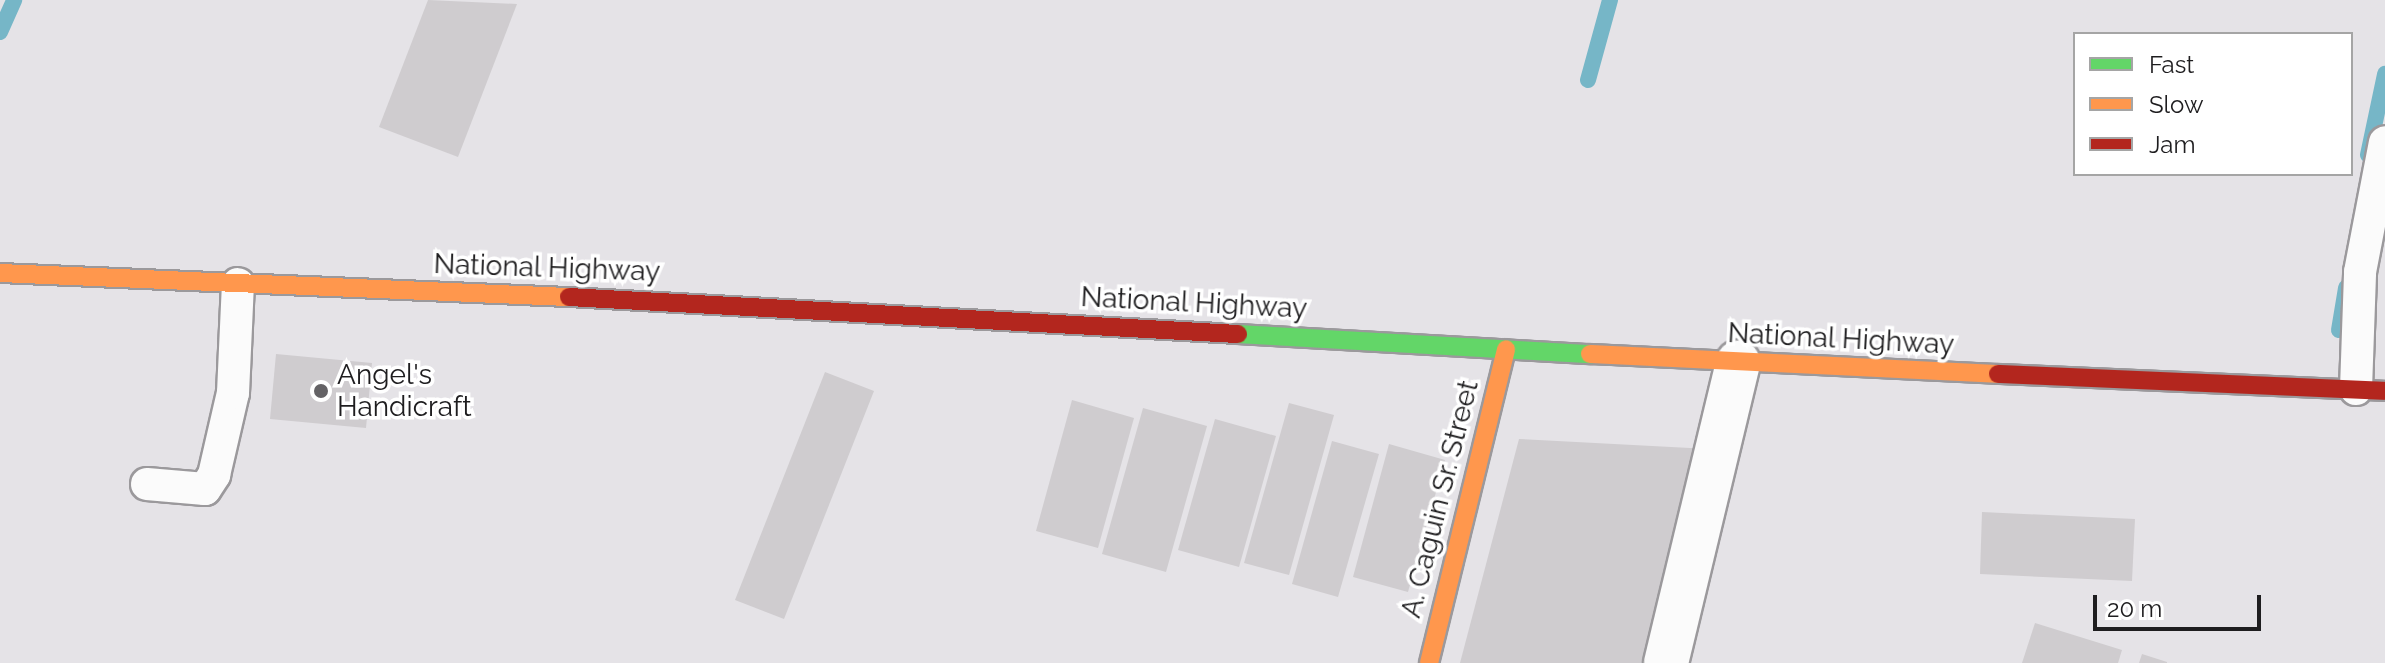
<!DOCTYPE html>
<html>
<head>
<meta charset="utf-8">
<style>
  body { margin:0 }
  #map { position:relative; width:2385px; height:663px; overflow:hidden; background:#e5e3e7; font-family:Raleway,sans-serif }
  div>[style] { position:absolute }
  .stream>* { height:16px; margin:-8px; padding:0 8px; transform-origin:8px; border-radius:8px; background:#76b6c7 }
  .building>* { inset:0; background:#cfcccf }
  .roads { filter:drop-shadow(2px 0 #9b999c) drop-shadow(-2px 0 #9b999c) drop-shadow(0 2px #9b999c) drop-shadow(0 -2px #9b999c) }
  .lane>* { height:32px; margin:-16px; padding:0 16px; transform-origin:16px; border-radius:16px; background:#fbfbfb }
  .street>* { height:44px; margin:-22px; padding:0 22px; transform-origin:22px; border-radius:22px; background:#fbfbfb }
  .fast>* { height:18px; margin:-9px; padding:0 9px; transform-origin:9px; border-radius:9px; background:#63d668 }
  .slow>* { height:18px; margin:-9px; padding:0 9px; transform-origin:9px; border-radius:9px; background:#ff974d }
  .jam>* { height:18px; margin:-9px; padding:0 9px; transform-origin:9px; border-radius:9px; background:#b3261e }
  .dots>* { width:22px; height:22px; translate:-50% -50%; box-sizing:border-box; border:4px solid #fff; border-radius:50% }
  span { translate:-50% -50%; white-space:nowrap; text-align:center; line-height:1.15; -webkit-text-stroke:7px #fff; paint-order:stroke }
  .street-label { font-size:28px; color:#1e1d1f }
  .poi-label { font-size:28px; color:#1e1d1f }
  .left { translate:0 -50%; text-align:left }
  .legend { position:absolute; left:2073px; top:32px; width:280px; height:144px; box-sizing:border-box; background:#fff; border:2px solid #a5a5a5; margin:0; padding:10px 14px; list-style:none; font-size:24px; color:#1e1d1f }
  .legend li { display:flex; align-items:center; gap:16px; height:40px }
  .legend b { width:40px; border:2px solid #a5a5a5 }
  .scale { position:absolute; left:2093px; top:595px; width:168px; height:36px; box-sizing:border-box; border:4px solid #1e1d1f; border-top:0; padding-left:10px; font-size:24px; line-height:28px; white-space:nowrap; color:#1e1d1f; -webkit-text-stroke:6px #fff; paint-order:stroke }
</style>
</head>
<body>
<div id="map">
  <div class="stream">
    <i style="left:0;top:32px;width:35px;rotate:-66deg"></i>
    <i style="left:1588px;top:80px;width:83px;rotate:-74.6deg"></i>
    <i style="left:2368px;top:155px;width:83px;rotate:-78.1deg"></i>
    <i style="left:2339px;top:330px;width:43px;rotate:-80.5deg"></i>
  </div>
  <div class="building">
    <i style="clip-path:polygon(428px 0,517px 4px,458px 157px,379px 127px)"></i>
    <i style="clip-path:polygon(276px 354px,372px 363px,366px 428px,270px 419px)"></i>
    <i style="clip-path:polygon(825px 372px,874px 391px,784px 619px,735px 600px)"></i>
    <i style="clip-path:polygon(1072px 400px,1134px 418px,1098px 548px,1036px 531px)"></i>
    <i style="clip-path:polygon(1289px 403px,1334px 415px,1289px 575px,1244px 563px)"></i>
    <i style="clip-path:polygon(1143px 408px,1207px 426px,1166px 572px,1102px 554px)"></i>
    <i style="clip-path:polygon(1215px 419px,1276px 436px,1239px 567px,1178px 550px)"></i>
    <i style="clip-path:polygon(1519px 439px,1709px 449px,1645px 663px,1460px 663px)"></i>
    <i style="clip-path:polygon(1332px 441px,1379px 454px,1338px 597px,1292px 584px)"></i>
    <i style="clip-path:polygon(1389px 444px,1445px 460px,1408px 592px,1353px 577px)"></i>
    <i style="clip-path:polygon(1982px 512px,2135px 519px,2132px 581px,1980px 574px)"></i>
    <i style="clip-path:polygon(2035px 623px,2122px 650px,2118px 663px,2022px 663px)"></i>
    <i style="clip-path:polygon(2142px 654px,2167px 662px,2167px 663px,2139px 663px)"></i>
  </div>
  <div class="roads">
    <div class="lane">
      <i style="left:2356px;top:389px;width:117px;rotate:-88deg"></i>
      <i style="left:2360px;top:272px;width:132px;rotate:-79.1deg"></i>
      <i style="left:147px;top:484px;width:58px;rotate:4.9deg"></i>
      <i style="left:205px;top:489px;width:17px;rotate:-57deg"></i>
      <i style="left:214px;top:475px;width:84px;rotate:-77deg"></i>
      <i style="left:233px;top:393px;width:109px;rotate:-87.4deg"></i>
    </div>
    <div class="street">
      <i style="left:1666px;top:663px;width:309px;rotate:-76.5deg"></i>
    </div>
    <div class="fast">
      <i style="left:1238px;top:334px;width:353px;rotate:3.3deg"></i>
    </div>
    <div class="slow">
      <i style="left:0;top:273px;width:570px;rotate:2.42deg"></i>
      <i style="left:1590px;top:354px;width:408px;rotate:2.8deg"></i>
      <i style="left:1429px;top:663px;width:323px;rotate:-76.2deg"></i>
    </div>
    <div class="jam">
      <i style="left:569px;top:297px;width:670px;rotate:3.17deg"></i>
      <i style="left:1998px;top:374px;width:387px;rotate:2.5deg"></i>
    </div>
  </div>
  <div class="dots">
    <i style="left:321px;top:391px;background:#646265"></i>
  </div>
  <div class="street-label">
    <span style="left:547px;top:268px;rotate:2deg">National Highway</span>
    <span style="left:1194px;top:303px;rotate:3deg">National Highway</span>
    <span style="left:1841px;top:339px;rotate:3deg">National Highway</span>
    <span style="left:1440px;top:499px;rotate:-76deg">A. Caguin Sr. Street</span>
  </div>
  <div class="poi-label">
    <span class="left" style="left:337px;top:391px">Angel's<br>Handicraft</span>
  </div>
  <ul class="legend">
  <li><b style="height:10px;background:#63d668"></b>Fast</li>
  <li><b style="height:10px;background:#ff974d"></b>Slow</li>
  <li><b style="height:10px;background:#b3261e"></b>Jam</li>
  </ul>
  <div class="scale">20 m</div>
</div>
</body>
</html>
